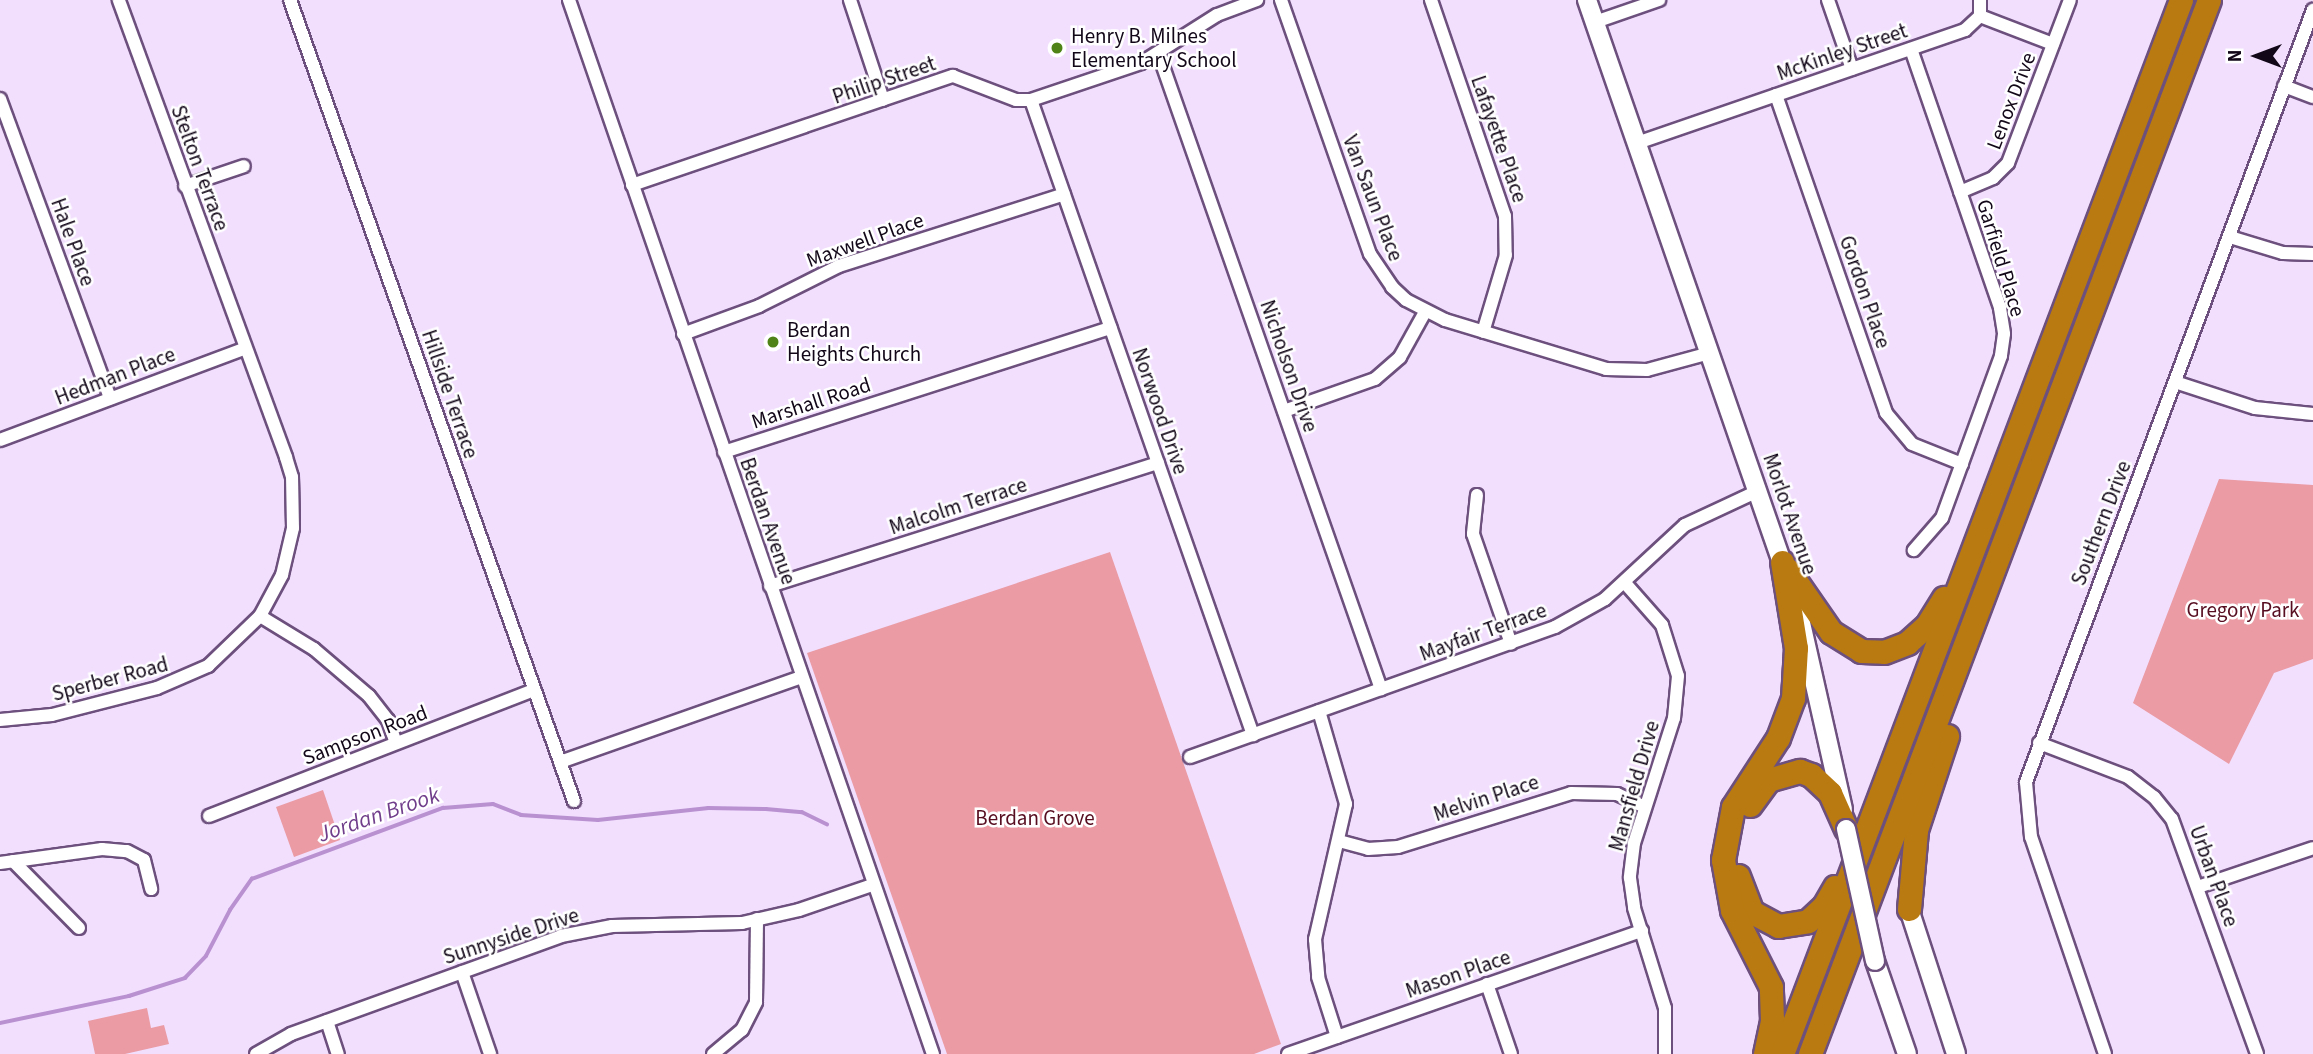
<!DOCTYPE html>
<html>
<head>
<meta charset="utf-8">
<style>
  body { margin:0 }
  #map { position:relative; width:2313px; height:1054px; overflow:hidden; background:#f2dffe; font-family:"Source Sans 3",sans-serif }
  div>[style] { position:absolute }
  .green>* { inset:0; background:#ea9ba4 }
  .stream>* { height:3.5px; margin:-1.75px; padding:0 1.75px; transform-origin:1.75px; border-radius:1.75px; background:#b991d1 }
  .roads { filter:drop-shadow(2px 0 #6d507d) drop-shadow(-2px 0 #6d507d) drop-shadow(0 2px #6d507d) drop-shadow(0 -2px #6d507d) }
  .street>* { height:12px; margin:-6px; padding:0 6px; transform-origin:6px; border-radius:6px; background:#fff }
  .secondary>* { height:18px; margin:-9px; padding:0 9px; transform-origin:9px; border-radius:9px; background:#fff }
  .highway>* { height:23px; margin:-11.5px; padding:0 11.5px; transform-origin:11.5px; border-radius:11.5px; background:#b97b11 }
  .bridges { filter:drop-shadow(2px 0 #6d507d) drop-shadow(-2px 0 #6d507d) drop-shadow(0 2px #6d507d) drop-shadow(0 -2px #6d507d) }
  .secondary-bridge>* { height:18px; margin:-9px; padding:0 9px; transform-origin:9px; border-radius:9px; background:#fff }
  .dots>* { width:19px; height:19px; translate:-50% -50%; box-sizing:border-box; border:4px solid #fff; border-radius:50% }
  span { translate:-50% -50%; white-space:nowrap; text-align:center; line-height:1.15; -webkit-text-stroke:5px #fff; paint-order:stroke }
  .poi-label { font-size:21px; color:#120718 }
  .left { translate:0 -50%; text-align:left }
  .street-label { font-size:21px; color:#120718 }
  .park-label { font-size:21px; color:#570e20 }
  .water-label { font-size:23px; color:#703e8b; font-style:italic }
  .north { position:absolute; left:2222px; top:21px; width:70px; height:70px; -webkit-text-stroke:5px #fff; paint-order:stroke; rotate:270deg; font-size:19px; font-weight:700; line-height:28px; text-align:center; color:#120718 }
  .north::after { content:''; display:block; margin:auto; width:24px; height:32px; background:#120718; clip-path:polygon(50% 0,100% 100%,50% 72%,0 100%) }
</style>
</head>
<body>
<div id="map">
  <div class="green">
    <i style="clip-path:polygon(2219px 479px,2313px 485px,2313px 659px,2274px 673px,2229px 764px,2133px 703px)"></i>
    <i style="clip-path:polygon(1110px 552px,1281px 1044px,1254px 1054px,947px 1054px,807px 653px)"></i>
    <i style="clip-path:polygon(323px 790px,340px 840px,294px 857px,276px 807px)"></i>
    <i style="clip-path:polygon(147px 1008px,151px 1028px,164px 1025px,169px 1044px,125px 1054px,95px 1054px,88px 1021px)"></i>
  </div>
  <div class="stream">
    <i style="left:0;top:1023px;width:132px;rotate:-11.8deg"></i>
    <i style="left:129px;top:996px;width:59px;rotate:-17.8deg"></i>
    <i style="left:185px;top:978px;width:30px;rotate:-46deg"></i>
    <i style="left:206px;top:956px;width:52px;rotate:-62.4deg"></i>
    <i style="left:230px;top:910px;width:38px;rotate:-55deg"></i>
    <i style="left:252px;top:879px;width:204px;rotate:-20.4deg"></i>
    <i style="left:443px;top:808px;width:50px;rotate:-4.6deg"></i>
    <i style="left:493px;top:804px;width:30px;rotate:21deg"></i>
    <i style="left:521px;top:815px;width:77px;rotate:3.7deg"></i>
    <i style="left:598px;top:820px;width:111px;rotate:-6.2deg"></i>
    <i style="left:708px;top:808px;width:58px;rotate:1deg"></i>
    <i style="left:766px;top:809px;width:36px;rotate:5deg"></i>
    <i style="left:802px;top:812px;width:28px;rotate:26deg"></i>
  </div>
  <div class="roads">
    <div class="street">
      <i style="left:290px;top:0;width:850px;rotate:70.48deg"></i>
      <i style="left:569px;top:0;width:1115px;rotate:70.95deg"></i>
      <i style="left:850px;top:0;width:105px;rotate:71.7deg"></i>
      <i style="left:1281px;top:0;width:269px;rotate:70.7deg"></i>
      <i style="left:1370px;top:254px;width:40px;rotate:56deg"></i>
      <i style="left:1392px;top:287px;width:19px;rotate:43deg"></i>
      <i style="left:1406px;top:300px;width:44px;rotate:27.1deg"></i>
      <i style="left:1445px;top:320px;width:168px;rotate:16.9deg"></i>
      <i style="left:1606px;top:369px;width:41px;rotate:1.4deg"></i>
      <i style="left:1647px;top:370px;width:65px;rotate:-15.1deg"></i>
      <i style="left:1431px;top:0;width:228px;rotate:71.1deg"></i>
      <i style="left:1505px;top:216px;width:39px;rotate:89deg"></i>
      <i style="left:1506px;top:255px;width:80px;rotate:106.6deg"></i>
      <i style="left:1828px;top:0;width:73px;rotate:70.8deg"></i>
      <i style="left:1980px;top:16px;width:78px;rotate:21deg"></i>
      <i style="left:1595px;top:22px;width:68px;rotate:-19deg"></i>
      <i style="left:1911px;top:49px;width:274px;rotate:71deg"></i>
      <i style="left:2000px;top:308px;width:26px;rotate:81deg"></i>
      <i style="left:2004px;top:334px;width:22px;rotate:98deg"></i>
      <i style="left:2001px;top:356px;width:172px;rotate:110deg"></i>
      <i style="left:1942px;top:518px;width:43px;rotate:131.2deg"></i>
      <i style="left:1159px;top:55px;width:672px;rotate:70.7deg"></i>
      <i style="left:2284px;top:86px;width:31px;rotate:21deg"></i>
      <i style="left:1776px;top:95px;width:336px;rotate:70.9deg"></i>
      <i style="left:1886px;top:413px;width:40px;rotate:50deg"></i>
      <i style="left:1912px;top:444px;width:54px;rotate:21.8deg"></i>
      <i style="left:0;top:99px;width:319px;rotate:69.8deg"></i>
      <i style="left:1031px;top:100px;width:673px;rotate:70.73deg"></i>
      <i style="left:1637px;top:143px;width:347px;rotate:-19deg"></i>
      <i style="left:1965px;top:30px;width:21px;rotate:-43deg"></i>
      <i style="left:1980px;top:16px;width:16px;rotate:-90deg"></i>
      <i style="left:632px;top:185px;width:339px;rotate:-18.8deg"></i>
      <i style="left:953px;top:76px;width:67px;rotate:20.9deg"></i>
      <i style="left:1016px;top:100px;width:15px"></i>
      <i style="left:1031px;top:100px;width:116px;rotate:-18.6deg"></i>
      <i style="left:1141px;top:63px;width:90px;rotate:-32.3deg"></i>
      <i style="left:1217px;top:15px;width:43px;rotate:-20.6deg"></i>
      <i style="left:185px;top:186px;width:62px;rotate:-18.7deg"></i>
      <i style="left:1960px;top:192px;width:36px;rotate:-23deg"></i>
      <i style="left:1993px;top:178px;width:21px;rotate:-45deg"></i>
      <i style="left:2008px;top:163px;width:174px;rotate:-69.2deg"></i>
      <i style="left:2230px;top:237px;width:55px;rotate:16.8deg"></i>
      <i style="left:2283px;top:253px;width:30px;rotate:2deg"></i>
      <i style="left:683px;top:334px;width:81px;rotate:-20.2deg"></i>
      <i style="left:759px;top:306px;width:89px;rotate:-26.6deg"></i>
      <i style="left:839px;top:266px;width:236px;rotate:-17.7deg"></i>
      <i style="left:2175px;top:382px;width:84px;rotate:18deg"></i>
      <i style="left:2255px;top:408px;width:58px;rotate:5.9deg"></i>
      <i style="left:1284px;top:411px;width:96px;rotate:-19.4deg"></i>
      <i style="left:1375px;top:379px;width:33px;rotate:-41deg"></i>
      <i style="left:1400px;top:357px;width:51px;rotate:-60.9deg"></i>
      <i style="left:0;top:440px;width:260px;rotate:-20.5deg"></i>
      <i style="left:724px;top:452px;width:406px;rotate:-17.8deg"></i>
      <i style="left:1477px;top:495px;width:39px;rotate:96deg"></i>
      <i style="left:1473px;top:534px;width:116px;rotate:70.9deg"></i>
      <i style="left:1625px;top:583px;width:56px;rotate:48.6deg"></i>
      <i style="left:1662px;top:625px;width:53px;rotate:72.6deg"></i>
      <i style="left:1678px;top:676px;width:42px;rotate:95.4deg"></i>
      <i style="left:1674px;top:718px;width:131px;rotate:107.7deg"></i>
      <i style="left:1634px;top:843px;width:35px;rotate:97deg"></i>
      <i style="left:1630px;top:878px;width:30px;rotate:82deg"></i>
      <i style="left:1634px;top:908px;width:105px;rotate:72.8deg"></i>
      <i style="left:1665px;top:1008px;width:46px;rotate:90deg"></i>
      <i style="left:770px;top:586px;width:407px;rotate:-17.6deg"></i>
      <i style="left:260px;top:616px;width:63px;rotate:31.4deg"></i>
      <i style="left:314px;top:649px;width:72px;rotate:40.5deg"></i>
      <i style="left:369px;top:696px;width:31px;rotate:52deg"></i>
      <i style="left:388px;top:720px;width:24px;rotate:71deg"></i>
      <i style="left:1319px;top:711px;width:97px;rotate:73.8deg"></i>
      <i style="left:1346px;top:804px;width:139px;rotate:102.9deg"></i>
      <i style="left:1315px;top:939px;width:38px;rotate:85deg"></i>
      <i style="left:1318px;top:977px;width:63px;rotate:72.4deg"></i>
      <i style="left:0;top:720px;width:52px;rotate:-5.5deg"></i>
      <i style="left:52px;top:715px;width:108px;rotate:-14.4deg"></i>
      <i style="left:157px;top:688px;width:56px;rotate:-23.3deg"></i>
      <i style="left:208px;top:666px;width:72px;rotate:-43.9deg"></i>
      <i style="left:260px;top:616px;width:47px;rotate:-61.8deg"></i>
      <i style="left:282px;top:575px;width:48px;rotate:-76.8deg"></i>
      <i style="left:293px;top:528px;width:51px;rotate:-91.1deg"></i>
      <i style="left:292px;top:477px;width:21px;rotate:-107deg"></i>
      <i style="left:286px;top:457px;width:487px;rotate:-110.1deg"></i>
      <i style="left:2039px;top:743px;width:95px;rotate:20.9deg"></i>
      <i style="left:2128px;top:777px;width:33px;rotate:38deg"></i>
      <i style="left:2154px;top:797px;width:28px;rotate:51deg"></i>
      <i style="left:2172px;top:819px;width:250px;rotate:70.1deg"></i>
      <i style="left:1190px;top:757px;width:387px;rotate:-19.6deg"></i>
      <i style="left:1555px;top:627px;width:57px;rotate:-29.2deg"></i>
      <i style="left:1605px;top:599px;width:109px;rotate:-42.8deg"></i>
      <i style="left:1685px;top:525px;width:81px;rotate:-25deg"></i>
      <i style="left:560px;top:762px;width:256px;rotate:-19.4deg"></i>
      <i style="left:209px;top:816px;width:349px;rotate:-21.2deg"></i>
      <i style="left:1339px;top:841px;width:30px;rotate:15deg"></i>
      <i style="left:1368px;top:849px;width:30px;rotate:-4deg"></i>
      <i style="left:1398px;top:847px;width:181px;rotate:-17.3deg"></i>
      <i style="left:1571px;top:793px;width:46px;rotate:1.2deg"></i>
      <i style="left:1617px;top:794px;width:31px;rotate:25deg"></i>
      <i style="left:13px;top:861px;width:94px;rotate:45.4deg"></i>
      <i style="left:0;top:863px;width:103px;rotate:-7.8deg"></i>
      <i style="left:102px;top:849px;width:25px;rotate:5deg"></i>
      <i style="left:127px;top:851px;width:19px;rotate:28deg"></i>
      <i style="left:144px;top:860px;width:30px;rotate:76deg"></i>
      <i style="left:2198px;top:887px;width:121px;rotate:-18.7deg"></i>
      <i style="left:462px;top:972px;width:87px;rotate:71.1deg"></i>
      <i style="left:1487px;top:984px;width:74px;rotate:71.1deg"></i>
      <i style="left:327px;top:1021px;width:35px;rotate:72deg"></i>
      <i style="left:256px;top:1054px;width:40px;rotate:-29.7deg"></i>
      <i style="left:291px;top:1034px;width:287px;rotate:-19.9deg"></i>
      <i style="left:561px;top:936px;width:52px;rotate:-11.1deg"></i>
      <i style="left:612px;top:926px;width:130px;rotate:-1.3deg"></i>
      <i style="left:742px;top:923px;width:58px;rotate:-12.8deg"></i>
      <i style="left:799px;top:910px;width:77px;rotate:-18.9deg"></i>
      <i style="left:713px;top:1054px;width:38px;rotate:-40deg"></i>
      <i style="left:742px;top:1030px;width:31px;rotate:-63deg"></i>
      <i style="left:756px;top:1002px;width:83px;rotate:-89.3deg"></i>
      <i style="left:1288px;top:1054px;width:375px;rotate:-19.2deg"></i>
      <i style="left:2105px;top:1054px;width:229px;rotate:-108.8deg"></i>
      <i style="left:2031px;top:837px;width:55px;rotate:-95.2deg"></i>
      <i style="left:2026px;top:782px;width:824px;rotate:-69.61deg"></i>
    </div>
    <div class="secondary">
      <i style="left:1587px;top:0;width:608px;rotate:70.88deg"></i>
      <i style="left:1799px;top:614px;width:200px;rotate:77.3deg"></i>
      <i style="left:1909px;top:909px;width:152px;rotate:72deg"></i>
      <i style="left:1875px;top:961px;width:98px;rotate:71deg"></i>
    </div>
    <div class="highway">
      <i style="left:1788px;top:570px;width:75px;rotate:55.3deg"></i>
      <i style="left:1831px;top:632px;width:36px;rotate:32deg"></i>
      <i style="left:1861px;top:651px;width:23px;rotate:2deg"></i>
      <i style="left:1884px;top:652px;width:25px;rotate:-21deg"></i>
      <i style="left:1907px;top:643px;width:27px;rotate:-42deg"></i>
      <i style="left:1927px;top:625px;width:32px;rotate:-58deg"></i>
      <i style="left:1750px;top:805px;width:31px;rotate:-54deg"></i>
      <i style="left:1768px;top:780px;width:33px;rotate:-16deg"></i>
      <i style="left:1800px;top:771px;width:12px;rotate:20deg"></i>
      <i style="left:1811px;top:775px;width:26px;rotate:43deg"></i>
      <i style="left:1830px;top:793px;width:39px;rotate:66deg"></i>
      <i style="left:1738px;top:876px;width:39px;rotate:69deg"></i>
      <i style="left:1752px;top:912px;width:30px;rotate:28deg"></i>
      <i style="left:1778px;top:926px;width:30px;rotate:-9deg"></i>
      <i style="left:1808px;top:921px;width:22px;rotate:-43deg"></i>
      <i style="left:1824px;top:906px;width:22px;rotate:-60deg"></i>
      <i style="left:1909px;top:909px;width:79px;rotate:-84.9deg"></i>
      <i style="left:1916px;top:830px;width:99px;rotate:-71.7deg"></i>
      <i style="left:1765px;top:1054px;width:35px;rotate:-78deg"></i>
      <i style="left:1772px;top:1020px;width:33px;rotate:-92deg"></i>
      <i style="left:1771px;top:987px;width:86px;rotate:-116.9deg"></i>
      <i style="left:1732px;top:910px;width:51px;rotate:-100.2deg"></i>
      <i style="left:1723px;top:860px;width:54px;rotate:-79.3deg"></i>
      <i style="left:1733px;top:807px;width:82px;rotate:-56.9deg"></i>
      <i style="left:1778px;top:738px;width:43px;rotate:-69.4deg"></i>
      <i style="left:1793px;top:698px;width:50px;rotate:-86.6deg"></i>
      <i style="left:1796px;top:648px;width:87px;rotate:-99.2deg"></i>
      <i style="left:1782px;top:1054px;width:1127px;rotate:-69.27deg"></i>
      <i style="left:1810px;top:1054px;width:1127px;rotate:-69.27deg"></i>
    </div>
  </div>
  <div class="bridges">
    <div class="secondary-bridge">
      <i style="left:1846px;top:829px;width:135px;rotate:77.6deg"></i>
    </div>
  </div>
  <div class="dots">
    <i style="left:1057px;top:48px;background:#4f8317"></i>
    <i style="left:773px;top:342px;background:#4f8317"></i>
  </div>
  <div class="poi-label">
    <span class="left" style="left:1071px;top:48px">Henry B. Milnes<br>Elementary School</span>
    <span class="left" style="left:787px;top:342px">Berdan<br>Heights Church</span>
  </div>
  <div class="street-label">
    <span style="left:1842px;top:52px;rotate:-19deg">McKinley Street</span>
    <span style="left:884px;top:80px;rotate:-19deg">Philip Street</span>
    <span style="left:2011px;top:101px;rotate:-69deg">Lenox Drive</span>
    <span style="left:1499px;top:139px;rotate:71deg">Lafayette Place</span>
    <span style="left:200px;top:168px;rotate:70deg">Stelton Terrace</span>
    <span style="left:1373px;top:198px;rotate:69deg">Van Saun Place</span>
    <span style="left:865px;top:240px;rotate:-20deg">Maxwell Place</span>
    <span style="left:73px;top:242px;rotate:70deg">Hale Place</span>
    <span style="left:2001px;top:258px;rotate:73deg">Garfield Place</span>
    <span style="left:1865px;top:292px;rotate:71deg">Gordon Place</span>
    <span style="left:1289px;top:366px;rotate:71deg">Nicholson Drive</span>
    <span style="left:115px;top:376px;rotate:-21deg">Hedman Place</span>
    <span style="left:450px;top:394px;rotate:71deg">Hillside Terrace</span>
    <span style="left:811px;top:403px;rotate:-18deg">Marshall Road</span>
    <span style="left:1160px;top:411px;rotate:71deg">Norwood Drive</span>
    <span style="left:958px;top:506px;rotate:-18deg">Malcolm Terrace</span>
    <span style="left:1790px;top:514px;rotate:71deg">Morlot Avenue</span>
    <span style="left:768px;top:521px;rotate:71deg">Berdan Avenue</span>
    <span style="left:2101px;top:523px;rotate:-69deg">Southern Drive</span>
    <span style="left:1483px;top:632px;rotate:-20deg">Mayfair Terrace</span>
    <span style="left:110px;top:679px;rotate:-15deg">Sperber Road</span>
    <span style="left:365px;top:735px;rotate:-21deg">Sampson Road</span>
    <span style="left:1634px;top:786px;rotate:-74deg">Mansfield Drive</span>
    <span style="left:1486px;top:798px;rotate:-18deg">Melvin Place</span>
    <span style="left:2214px;top:876px;rotate:70deg">Urban Place</span>
    <span style="left:511px;top:936px;rotate:-18deg">Sunnyside Drive</span>
    <span style="left:1458px;top:974px;rotate:-19deg">Mason Place</span>
  </div>
  <div class="park-label">
    <span style="left:2243px;top:610px">Gregory Park</span>
    <span style="left:1035px;top:818px">Berdan Grove</span>
  </div>
  <div class="water-label">
    <span style="left:379px;top:815px;rotate:-19deg">Jordan Brook</span>
  </div>
  <div class="north">N</div>
</div>
</body>
</html>
